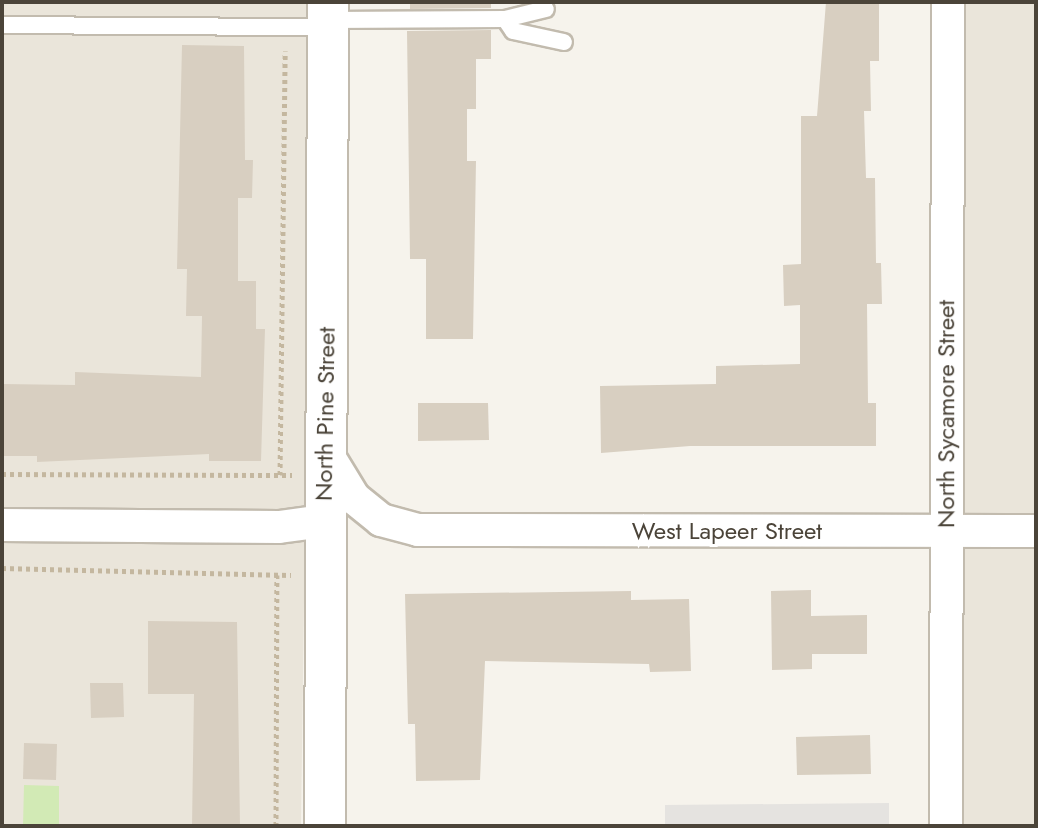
<!DOCTYPE html>
<html>
<head>
<meta charset="utf-8">
<style>
  body { margin:0 }
  #map { position:relative; width:1038px; height:828px; overflow:hidden; background:#f6f3ec; font-family:Jost,sans-serif }
  div>[style] { position:absolute }
  .residential>* { inset:0; background:#eae5da }
  .green>* { inset:0; background:#d2eab5 }
  .parking>* { inset:0; background:#e5e3e0 }
  .building>* { inset:0; background:#d8cfc1 }
  .path>* { height:5px; margin-top:-2.5px; transform-origin:0; background:repeating-linear-gradient(90deg,#c4b79f 0 4px,transparent 0 8px) }
  .roads { filter:drop-shadow(2px 0 #c2bbae) drop-shadow(-2px 0 #c2bbae) drop-shadow(0 2px #c2bbae) drop-shadow(0 -2px #c2bbae) }
  .service>* { height:16px; margin:-8px; padding:0 8px; transform-origin:8px; border-radius:8px; background:#fff }
  .minor>* { height:32px; margin:-16px; padding:0 16px; transform-origin:16px; border-radius:16px; background:#fff }
  .tertiary>* { height:40px; margin:-20px; padding:0 20px; transform-origin:20px; border-radius:20px; background:#fff }
  span { translate:-50% -50%; white-space:nowrap; text-align:center; line-height:1.15; -webkit-text-stroke:6px #fff; paint-order:stroke }
  .street-label { font-size:24px; color:#4b4439 }
  .frame { position:absolute; inset:0; border:4px solid #4b4439; pointer-events:none }
</style>
</head>
<body>
<div id="map">
  <div class="residential">
    <i style="clip-path:polygon(2px 2px,312px 2px,301px 826px,2px 826px)"></i>
    <i style="clip-path:polygon(957px 2px,1036px 2px,1036px 826px,956px 826px)"></i>
  </div>
  <div class="green">
    <i style="clip-path:polygon(24px 785px,59px 786px,59px 826px,23px 826px)"></i>
  </div>
  <div class="parking">
    <i style="clip-path:polygon(889px 803px,889px 826px,665px 826px,665px 805px)"></i>
  </div>
  <div class="building">
    <i style="clip-path:polygon(410px 2px,491px 2px,491px 8px,410px 9px)"></i>
    <i style="clip-path:polygon(826px 2px,879px 2px,879px 61px,870px 61px,871px 111px,864px 111px,866px 178px,875px 178px,876px 263px,881px 263px,882px 304px,867px 304px,868px 403px,876px 403px,876px 446px,690px 446px,601px 453px,600px 386px,716px 384px,716px 366px,800px 364px,800px 305px,784px 306px,783px 265px,801px 264px,801px 116px,817px 116px)"></i>
    <i style="clip-path:polygon(491px 30px,491px 59px,476px 59px,476px 109px,467px 109px,467px 161px,476px 161px,473px 339px,426px 339px,426px 259px,410px 259px,407px 31px)"></i>
    <i style="clip-path:polygon(182px 45px,244px 46px,245px 160px,253px 160px,252px 198px,238px 198px,238px 281px,256px 281px,256px 329px,265px 329px,261px 461px,209px 461px,209px 454px,37px 462px,37px 456px,2px 456px,2px 384px,75px 385px,75px 372px,201px 377px,202px 316px,186px 316px,187px 269px,177px 269px)"></i>
    <i style="clip-path:polygon(418px 403px,488px 403px,489px 440px,418px 441px)"></i>
    <i style="clip-path:polygon(811px 590px,811px 616px,867px 615px,867px 654px,812px 654px,812px 669px,772px 670px,771px 591px)"></i>
    <i style="clip-path:polygon(631px 591px,631px 600px,689px 599px,691px 671px,650px 672px,649px 664px,485px 661px,480px 780px,416px 781px,415px 724px,408px 724px,405px 594px)"></i>
    <i style="clip-path:polygon(148px 621px,237px 622px,240px 826px,192px 826px,194px 694px,148px 694px)"></i>
    <i style="clip-path:polygon(90px 683px,123px 683px,124px 717px,91px 718px)"></i>
    <i style="clip-path:polygon(870px 735px,871px 774px,797px 775px,796px 737px)"></i>
    <i style="clip-path:polygon(24px 743px,57px 744px,56px 780px,23px 779px)"></i>
  </div>
  <div class="path">
    <i style="left:2px;top:474px;width:290px;rotate:0.2deg"></i>
    <i style="left:280px;top:475px;width:424px;rotate:-89.3deg"></i>
    <i style="left:2px;top:568px;width:289px;rotate:1.4deg"></i>
    <i style="left:276px;top:826px;width:251px;rotate:-89.8deg"></i>
  </div>
  <div class="roads">
    <div class="service">
      <i style="left:505px;top:19px;width:14px;rotate:56deg"></i>
      <i style="left:513px;top:31px;width:52px;rotate:12.2deg"></i>
      <i style="left:328px;top:20px;width:177px;rotate:-0.3deg"></i>
      <i style="left:505px;top:19px;width:42px;rotate:-13.7deg"></i>
      <i style="left:2px;top:25px;width:324px;rotate:0.4deg"></i>
    </div>
    <div class="minor">
      <i style="left:326px;top:452px;width:54px;rotate:58.7deg"></i>
      <i style="left:354px;top:498px;width:35px;rotate:39deg"></i>
      <i style="left:381px;top:520px;width:38px;rotate:15deg"></i>
      <i style="left:418px;top:530px;width:618px;rotate:0.09deg"></i>
      <i style="left:2px;top:525px;width:277px;rotate:0.4deg"></i>
      <i style="left:279px;top:527px;width:44px;rotate:-7.8deg"></i>
      <i style="left:946px;top:826px;width:824px;rotate:-89.86deg"></i>
    </div>
    <div class="tertiary">
      <i style="left:325px;top:826px;width:824px;rotate:-89.79deg"></i>
    </div>
  </div>
  <div class="street-label">
    <span style="left:325px;top:414px;rotate:-89deg">North Pine Street</span>
    <span style="left:946px;top:414px;rotate:-90deg">North Sycamore Street</span>
    <span style="left:727px;top:531px">West Lapeer Street</span>
  </div>
  <div class="frame"></div>
</div>
</body>
</html>
